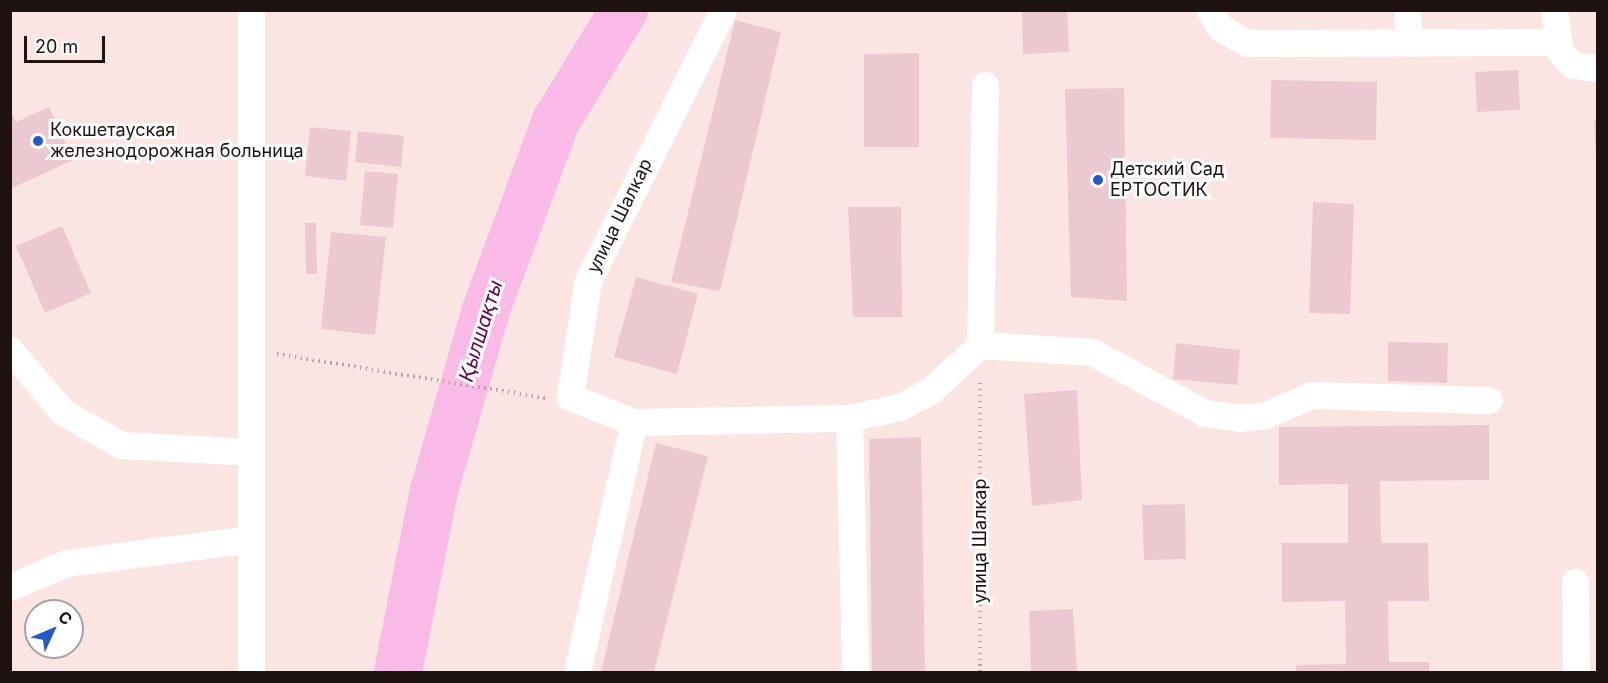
<!DOCTYPE html>
<html>
<head>
<meta charset="utf-8">
<style>
  body { margin:0 }
  #map { position:relative; width:1608px; height:683px; overflow:hidden; background:#fbe5e2; font-family:Inter,sans-serif }
  div>[style] { position:absolute }
  .river>* { height:48px; margin:-24px; padding:0 24px; transform-origin:24px; border-radius:24px; background:#f9bae7 }
  .building>* { inset:0; background:#ecc9d1 }
  .path>* { height:4px; margin-top:-2px; transform-origin:0; background:repeating-linear-gradient(90deg,#b8a5a2 0 1.5px,transparent 0 6px) }
  .minor>* { height:27px; margin:-13.5px; padding:0 13.5px; transform-origin:13.5px; border-radius:13.5px; background:#fff }
  .dots>* { width:16px; height:16px; translate:-50% -50%; box-sizing:border-box; border:3px solid #fff; border-radius:50% }
  span { translate:-50% -50%; white-space:nowrap; text-align:center; line-height:1.15; -webkit-text-stroke:6px #fff; paint-order:stroke }
  .poi-label { font-size:18px; color:#1f1312 }
  .left { translate:0 -50%; text-align:left }
  .street-label { font-size:18px; color:#1f1312 }
  .water-label { font-size:20px; color:#620253; font-style:italic }
  .frame { position:absolute; inset:0; border:12px solid #1f1312; pointer-events:none }
  .north { position:absolute; left:24px; top:599px; width:60px; height:60px; box-sizing:border-box; background:#fff; border:2px solid #a5a1a0; border-radius:50%; rotate:46deg; font-size:16px; font-weight:700; line-height:24px; text-align:center; color:#1f1312 }
  .north::after { content:''; display:block; margin:auto; width:21px; height:27px; background:#225ac7; clip-path:polygon(50% 0,100% 100%,50% 72%,0 100%) }
  .scale { position:absolute; left:24px; top:36px; width:81px; height:27px; box-sizing:border-box; border:3px solid #1f1312; border-top:0; padding-left:8px; font-size:18px; line-height:21px; white-space:nowrap; color:#1f1312; -webkit-text-stroke:4px #fff; paint-order:stroke }
</style>
</head>
<body>
<div id="map">
  <div class="river">
    <i style="left:398px;top:672px;width:185px;rotate:-78.8deg"></i>
    <i style="left:434px;top:491px;width:188px;rotate:-74deg"></i>
    <i style="left:486px;top:310px;width:202px;rotate:-69.7deg"></i>
    <i style="left:556px;top:121px;width:130px;rotate:-58.5deg"></i>
  </div>
  <div class="building">
    <i style="clip-path:polygon(1022px 10px,1067px 10px,1069px 52px,1023px 54px)"></i>
    <i style="clip-path:polygon(735px 20px,781px 32px,720px 291px,671px 282px)"></i>
    <i style="clip-path:polygon(919px 53px,919px 147px,864px 147px,864px 54px)"></i>
    <i style="clip-path:polygon(1518px 70px,1520px 110px,1477px 112px,1475px 72px)"></i>
    <i style="clip-path:polygon(1271px 80px,1377px 82px,1376px 140px,1270px 138px)"></i>
    <i style="clip-path:polygon(1124px 88px,1127px 301px,1071px 297px,1065px 89px)"></i>
    <i style="clip-path:polygon(49px 107px,73px 160px,10px 189px,10px 109px,16px 122px)"></i>
    <i style="clip-path:polygon(1594px 120px,1598px 120px,1598px 157px,1596px 157px)"></i>
    <i style="clip-path:polygon(310px 127px,351px 131px,346px 181px,305px 176px)"></i>
    <i style="clip-path:polygon(358px 131px,404px 136px,401px 167px,355px 162px)"></i>
    <i style="clip-path:polygon(365px 171px,398px 174px,393px 228px,360px 225px)"></i>
    <i style="clip-path:polygon(1313px 202px,1354px 204px,1350px 314px,1309px 313px)"></i>
    <i style="clip-path:polygon(848px 207px,901px 207px,902px 317px,853px 317px)"></i>
    <i style="clip-path:polygon(305px 223px,316px 223px,317px 274px,306px 274px)"></i>
    <i style="clip-path:polygon(62px 226px,91px 293px,45px 313px,16px 246px)"></i>
    <i style="clip-path:polygon(331px 232px,386px 237px,375px 335px,321px 329px)"></i>
    <i style="clip-path:polygon(636px 277px,698px 294px,677px 374px,614px 357px)"></i>
    <i style="clip-path:polygon(1388px 342px,1448px 343px,1447px 383px,1388px 381px)"></i>
    <i style="clip-path:polygon(1176px 343px,1240px 350px,1237px 385px,1173px 379px)"></i>
    <i style="clip-path:polygon(1077px 390px,1082px 500px,1032px 506px,1024px 394px)"></i>
    <i style="clip-path:polygon(1489px 425px,1489px 480px,1380px 481px,1381px 543px,1428px 543px,1429px 601px,1388px 601px,1389px 662px,1429px 662px,1429px 672px,1296px 672px,1296px 665px,1346px 664px,1345px 601px,1282px 602px,1282px 543px,1348px 543px,1348px 484px,1279px 485px,1279px 427px)"></i>
    <i style="clip-path:polygon(921px 437px,925px 672px,872px 672px,869px 439px)"></i>
    <i style="clip-path:polygon(656px 443px,708px 456px,654px 672px,601px 672px)"></i>
    <i style="clip-path:polygon(1185px 504px,1186px 559px,1144px 560px,1142px 505px)"></i>
    <i style="clip-path:polygon(1073px 609px,1077px 672px,1031px 672px,1029px 611px)"></i>
  </div>
  <div class="path">
    <i style="left:277px;top:354px;width:272px;rotate:9.3deg"></i>
    <i style="left:980px;top:672px;width:290px;rotate:-90deg"></i>
  </div>
  <div class="minor">
    <i style="left:1210px;top:10px;width:21px;rotate:59deg"></i>
    <i style="left:1221px;top:28px;width:30px;rotate:30deg"></i>
    <i style="left:1247px;top:43px;width:310px;rotate:-0.2deg"></i>
    <i style="left:1407px;top:10px;width:33px;rotate:87deg"></i>
    <i style="left:1554px;top:10px;width:42px;rotate:81.9deg"></i>
    <i style="left:1560px;top:52px;width:18px;rotate:45deg"></i>
    <i style="left:1573px;top:65px;width:25px;rotate:7deg"></i>
    <i style="left:980px;top:345px;width:260px;rotate:-88.9deg"></i>
    <i style="left:10px;top:350px;width:82px;rotate:49.5deg"></i>
    <i style="left:63px;top:412px;width:67px;rotate:29.6deg"></i>
    <i style="left:121px;top:445px;width:130px;rotate:3.1deg"></i>
    <i style="left:849px;top:418px;width:254px;rotate:88.6deg"></i>
    <i style="left:634px;top:422px;width:215px;rotate:-1.1deg"></i>
    <i style="left:849px;top:418px;width:52px;rotate:-12.2deg"></i>
    <i style="left:900px;top:407px;width:34px;rotate:-28deg"></i>
    <i style="left:930px;top:391px;width:68px;rotate:-42.6deg"></i>
    <i style="left:980px;top:345px;width:112px;rotate:3.6deg"></i>
    <i style="left:1092px;top:352px;width:128px;rotate:28.4deg"></i>
    <i style="left:1205px;top:413px;width:34px;rotate:8deg"></i>
    <i style="left:1239px;top:418px;width:27px;rotate:-6deg"></i>
    <i style="left:1266px;top:415px;width:49px;rotate:-24deg"></i>
    <i style="left:1311px;top:395px;width:178px;rotate:1.6deg"></i>
    <i style="left:1575px;top:582px;width:90px;rotate:89.4deg"></i>
    <i style="left:10px;top:587px;width:61px;rotate:-23.2deg"></i>
    <i style="left:66px;top:563px;width:187px;rotate:-7.4deg"></i>
    <i style="left:251px;top:672px;width:662px;rotate:-90deg"></i>
    <i style="left:577px;top:672px;width:256px;rotate:-77.2deg"></i>
    <i style="left:634px;top:422px;width:69px;rotate:-158.7deg"></i>
    <i style="left:570px;top:397px;width:117px;rotate:-81.2deg"></i>
    <i style="left:588px;top:281px;width:303px;rotate:-63.5deg"></i>
  </div>
  <div class="dots">
    <i style="left:38px;top:141px;background:#225ac7"></i>
    <i style="left:1098px;top:180px;background:#225ac7"></i>
  </div>
  <div class="poi-label">
    <span class="left" style="left:50px;top:141px">Кокшетауская<br>железнодорожная больница</span>
    <span class="left" style="left:1110px;top:180px">Детский Сад<br>ЕРТОСТИК</span>
  </div>
  <div class="street-label">
    <span style="left:620px;top:216px;rotate:-64deg">улица Шалкар</span>
    <span style="left:980px;top:541px;rotate:-90deg">улица Шалкар</span>
  </div>
  <div class="water-label">
    <span style="left:481px;top:331px;rotate:-73deg">Қылшақты</span>
  </div>
  <div class="frame"></div>
  <div class="north">С</div>
  <div class="scale">20 m</div>
</div>
</body>
</html>
